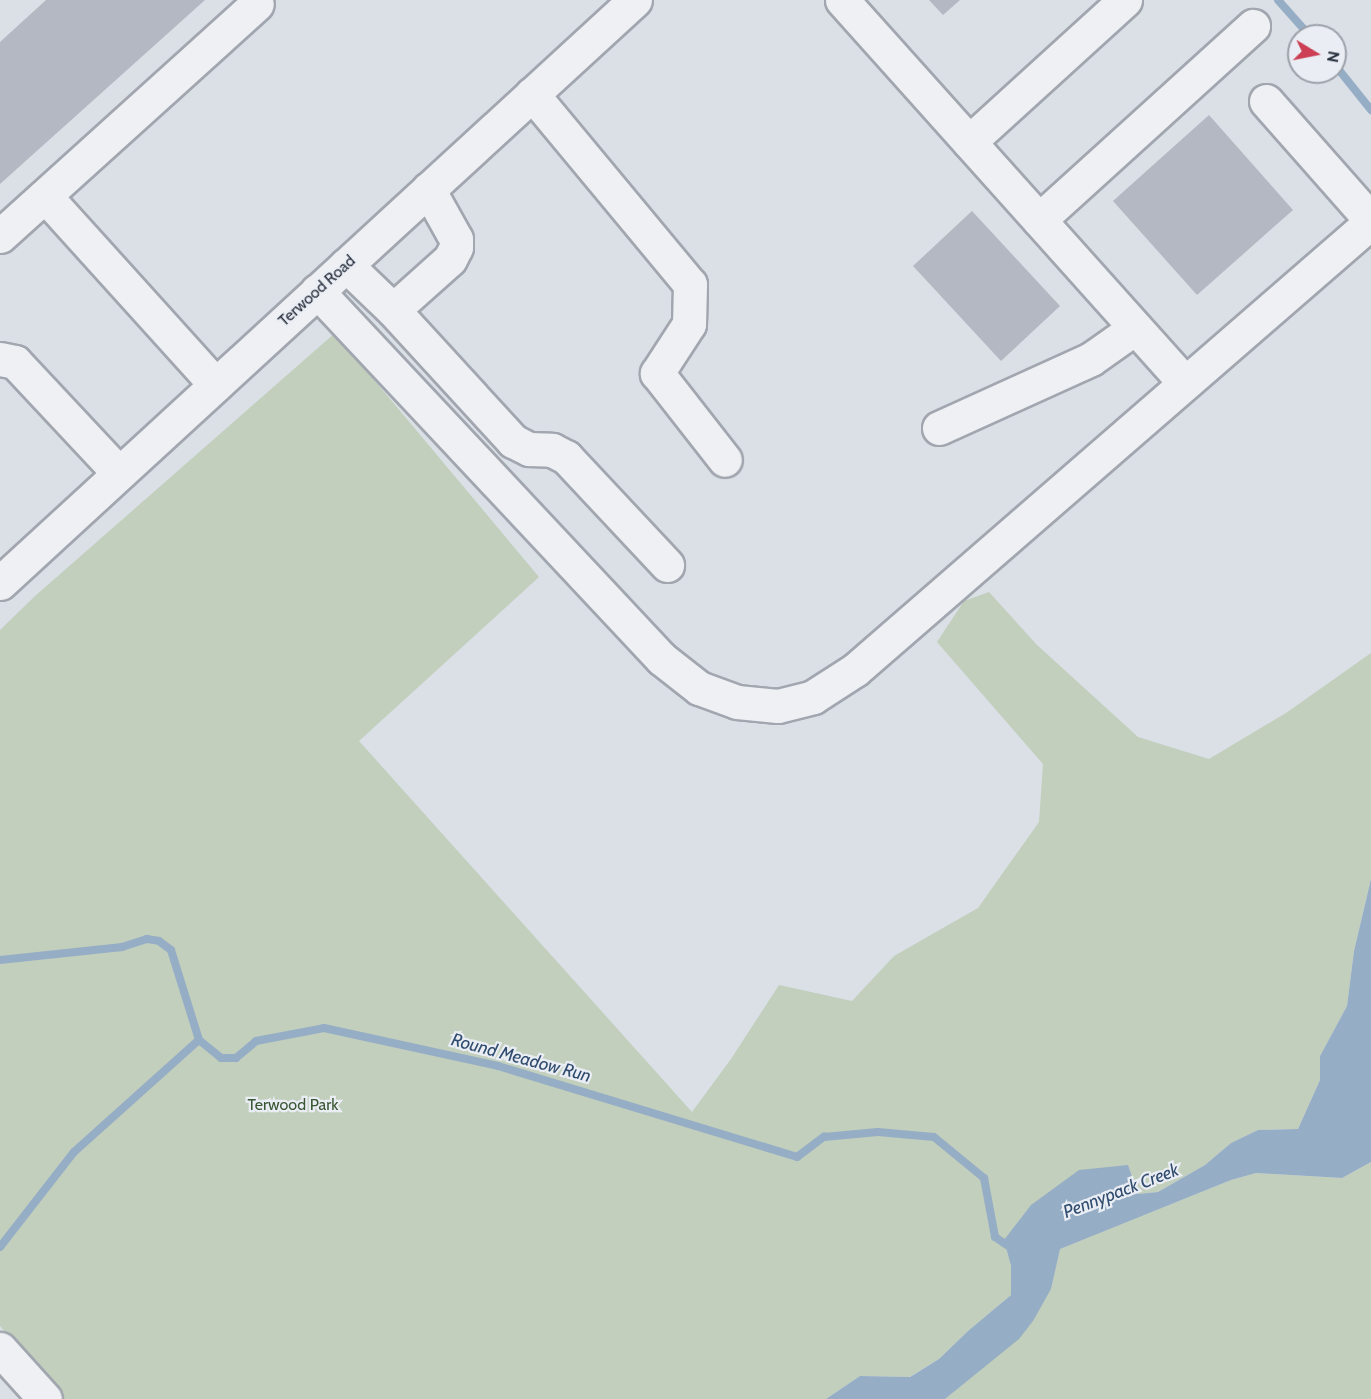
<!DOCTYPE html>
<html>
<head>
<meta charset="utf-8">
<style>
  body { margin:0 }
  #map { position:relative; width:1371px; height:1399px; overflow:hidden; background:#dbdfe6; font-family:Cabin,sans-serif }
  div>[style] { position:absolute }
  .green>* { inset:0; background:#c1cfbc }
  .water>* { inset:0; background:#96adc6 }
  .stream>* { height:8px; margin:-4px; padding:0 4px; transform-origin:4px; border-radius:4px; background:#96adc6 }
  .building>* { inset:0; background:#b3b8c2 }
  .roads { filter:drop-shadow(2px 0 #a1a6af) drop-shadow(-2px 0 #a1a6af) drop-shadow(0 2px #a1a6af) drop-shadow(0 -2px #a1a6af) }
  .minor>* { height:33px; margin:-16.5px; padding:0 16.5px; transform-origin:16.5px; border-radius:16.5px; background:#eef0f4 }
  span { translate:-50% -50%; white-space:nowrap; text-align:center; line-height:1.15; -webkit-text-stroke:4.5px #eaeef4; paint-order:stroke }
  .street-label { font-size:16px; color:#262d3b }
  .park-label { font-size:16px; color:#3a5733 }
  .water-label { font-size:18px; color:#304c6e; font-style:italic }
  .north { position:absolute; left:1287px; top:24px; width:60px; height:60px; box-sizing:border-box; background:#eaeef4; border:2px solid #9ca1aa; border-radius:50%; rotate:100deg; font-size:16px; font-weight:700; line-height:24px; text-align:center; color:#262d3b }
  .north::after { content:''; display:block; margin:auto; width:21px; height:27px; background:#cc3f54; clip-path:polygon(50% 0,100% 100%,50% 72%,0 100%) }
</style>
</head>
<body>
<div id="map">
  <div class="green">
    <i style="clip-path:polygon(335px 333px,539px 577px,359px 741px,692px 1112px,731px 1059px,779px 985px,852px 1001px,894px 956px,978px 908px,1039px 822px,1043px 764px,937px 642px,964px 601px,989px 592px,1036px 644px,1138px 737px,1209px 759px,1286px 713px,1371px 653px,1371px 879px,1354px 951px,1347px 1006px,1320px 1056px,1320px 1080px,1298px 1129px,1258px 1130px,1231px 1143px,1205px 1165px,1158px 1192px,1138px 1194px,1004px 1240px,1011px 1266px,1011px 1295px,968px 1331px,939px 1359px,909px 1377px,860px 1376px,826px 1399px,61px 1399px,0 1326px,0 630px,34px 597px)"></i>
    <i style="clip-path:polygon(1371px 1162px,1371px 1399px,945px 1399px,992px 1359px,1051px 1289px,1059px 1249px,1231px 1180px,1256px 1173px,1342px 1178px)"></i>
  </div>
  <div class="water">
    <i style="clip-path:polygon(1371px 879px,1371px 1162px,1342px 1178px,1256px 1173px,1231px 1180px,1060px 1249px,1051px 1289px,1033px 1321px,1019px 1339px,945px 1399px,826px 1399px,860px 1376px,910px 1377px,939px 1359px,968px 1331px,1011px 1295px,1011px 1266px,1004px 1240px,1031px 1205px,1079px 1170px,1128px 1165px,1138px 1194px,1158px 1192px,1205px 1165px,1231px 1143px,1258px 1130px,1298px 1129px,1320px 1080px,1320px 1056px,1347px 1006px,1354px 951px)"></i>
  </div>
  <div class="stream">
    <i style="left:1278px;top:0;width:48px;rotate:48.4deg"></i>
    <i style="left:1335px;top:65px;width:58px;rotate:51.3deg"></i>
    <i style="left:0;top:960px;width:123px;rotate:-6.1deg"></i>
    <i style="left:122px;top:947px;width:26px;rotate:-18deg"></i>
    <i style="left:147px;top:939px;width:12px;rotate:9deg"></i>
    <i style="left:159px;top:941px;width:15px;rotate:37deg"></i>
    <i style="left:171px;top:950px;width:94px;rotate:72.7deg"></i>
    <i style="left:199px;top:1040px;width:28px;rotate:39deg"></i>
    <i style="left:221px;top:1058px;width:15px"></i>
    <i style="left:236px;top:1058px;width:26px;rotate:-40deg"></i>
    <i style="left:256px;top:1041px;width:69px;rotate:-10.8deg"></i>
    <i style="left:324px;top:1028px;width:178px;rotate:12.3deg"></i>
    <i style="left:498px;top:1066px;width:313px;rotate:16.9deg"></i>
    <i style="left:797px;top:1157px;width:34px;rotate:-37deg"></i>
    <i style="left:824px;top:1137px;width:54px;rotate:-5.3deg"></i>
    <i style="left:878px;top:1132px;width:56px;rotate:5.1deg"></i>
    <i style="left:934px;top:1137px;width:65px;rotate:39.4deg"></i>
    <i style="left:984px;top:1178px;width:60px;rotate:79.4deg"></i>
    <i style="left:995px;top:1237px;width:23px;rotate:34deg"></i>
    <i style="left:0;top:1247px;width:120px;rotate:-52.1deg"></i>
    <i style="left:74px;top:1152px;width:168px;rotate:-41.9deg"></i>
  </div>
  <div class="building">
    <i style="clip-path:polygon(46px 0,205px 0,0 184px,0 42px)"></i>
    <i style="clip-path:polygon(929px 0,960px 0,943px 15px)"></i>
    <i style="clip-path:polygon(1209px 115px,1293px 210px,1197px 295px,1113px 201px)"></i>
    <i style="clip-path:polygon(972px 211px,1060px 306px,1001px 361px,913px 266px)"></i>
  </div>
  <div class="roads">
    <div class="minor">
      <i style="left:842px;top:0;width:514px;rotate:48.15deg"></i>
      <i style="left:532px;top:94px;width:247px;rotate:50.3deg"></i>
      <i style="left:690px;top:284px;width:40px;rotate:91.4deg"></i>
      <i style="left:689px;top:324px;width:59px;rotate:123.1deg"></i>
      <i style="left:657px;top:373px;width:110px;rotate:52deg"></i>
      <i style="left:1266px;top:101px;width:159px;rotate:48.6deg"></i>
      <i style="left:969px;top:142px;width:211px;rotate:-42.3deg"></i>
      <i style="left:46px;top:197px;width:252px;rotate:47.9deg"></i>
      <i style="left:1039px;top:220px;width:289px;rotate:-42.2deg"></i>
      <i style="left:0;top:236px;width:346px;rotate:-42.1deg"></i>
      <i style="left:346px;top:265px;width:65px;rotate:43.8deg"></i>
      <i style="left:393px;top:310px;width:76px;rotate:-41.8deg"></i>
      <i style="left:450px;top:259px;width:13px;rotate:-63deg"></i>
      <i style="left:456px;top:247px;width:8px;rotate:-90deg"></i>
      <i style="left:456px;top:239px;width:57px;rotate:-119.2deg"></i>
      <i style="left:317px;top:291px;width:504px;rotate:46.85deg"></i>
      <i style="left:662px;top:659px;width:47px;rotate:38.1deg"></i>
      <i style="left:699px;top:688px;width:40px;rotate:20.2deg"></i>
      <i style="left:737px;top:702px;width:41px;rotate:5.6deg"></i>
      <i style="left:778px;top:706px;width:36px;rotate:-14deg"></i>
      <i style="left:813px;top:697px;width:50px;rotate:-32.7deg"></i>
      <i style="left:855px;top:670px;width:683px;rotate:-40.97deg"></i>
      <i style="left:393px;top:310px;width:178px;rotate:47.5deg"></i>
      <i style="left:513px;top:441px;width:18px;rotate:27deg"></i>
      <i style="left:529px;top:449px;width:23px;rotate:2deg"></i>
      <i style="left:552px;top:450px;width:16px;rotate:27deg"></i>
      <i style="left:566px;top:457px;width:148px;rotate:46.9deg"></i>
      <i style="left:0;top:359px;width:15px;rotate:11deg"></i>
      <i style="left:15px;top:362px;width:152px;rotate:46.9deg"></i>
      <i style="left:939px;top:428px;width:167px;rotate:-24.4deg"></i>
      <i style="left:1091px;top:359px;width:54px;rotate:-35.2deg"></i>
      <i style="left:0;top:583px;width:862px;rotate:-42.56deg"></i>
      <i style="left:0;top:1349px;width:67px;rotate:48deg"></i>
    </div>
  </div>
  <div class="street-label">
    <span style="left:317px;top:291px;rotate:-42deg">Terwood Road</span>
  </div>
  <div class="park-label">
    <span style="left:293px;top:1105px">Terwood Park</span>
  </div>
  <div class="water-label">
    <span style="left:521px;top:1058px;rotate:15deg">Round Meadow Run</span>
    <span style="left:1121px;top:1191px;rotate:-21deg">Pennypack Creek</span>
  </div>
  <div class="north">N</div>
</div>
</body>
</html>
